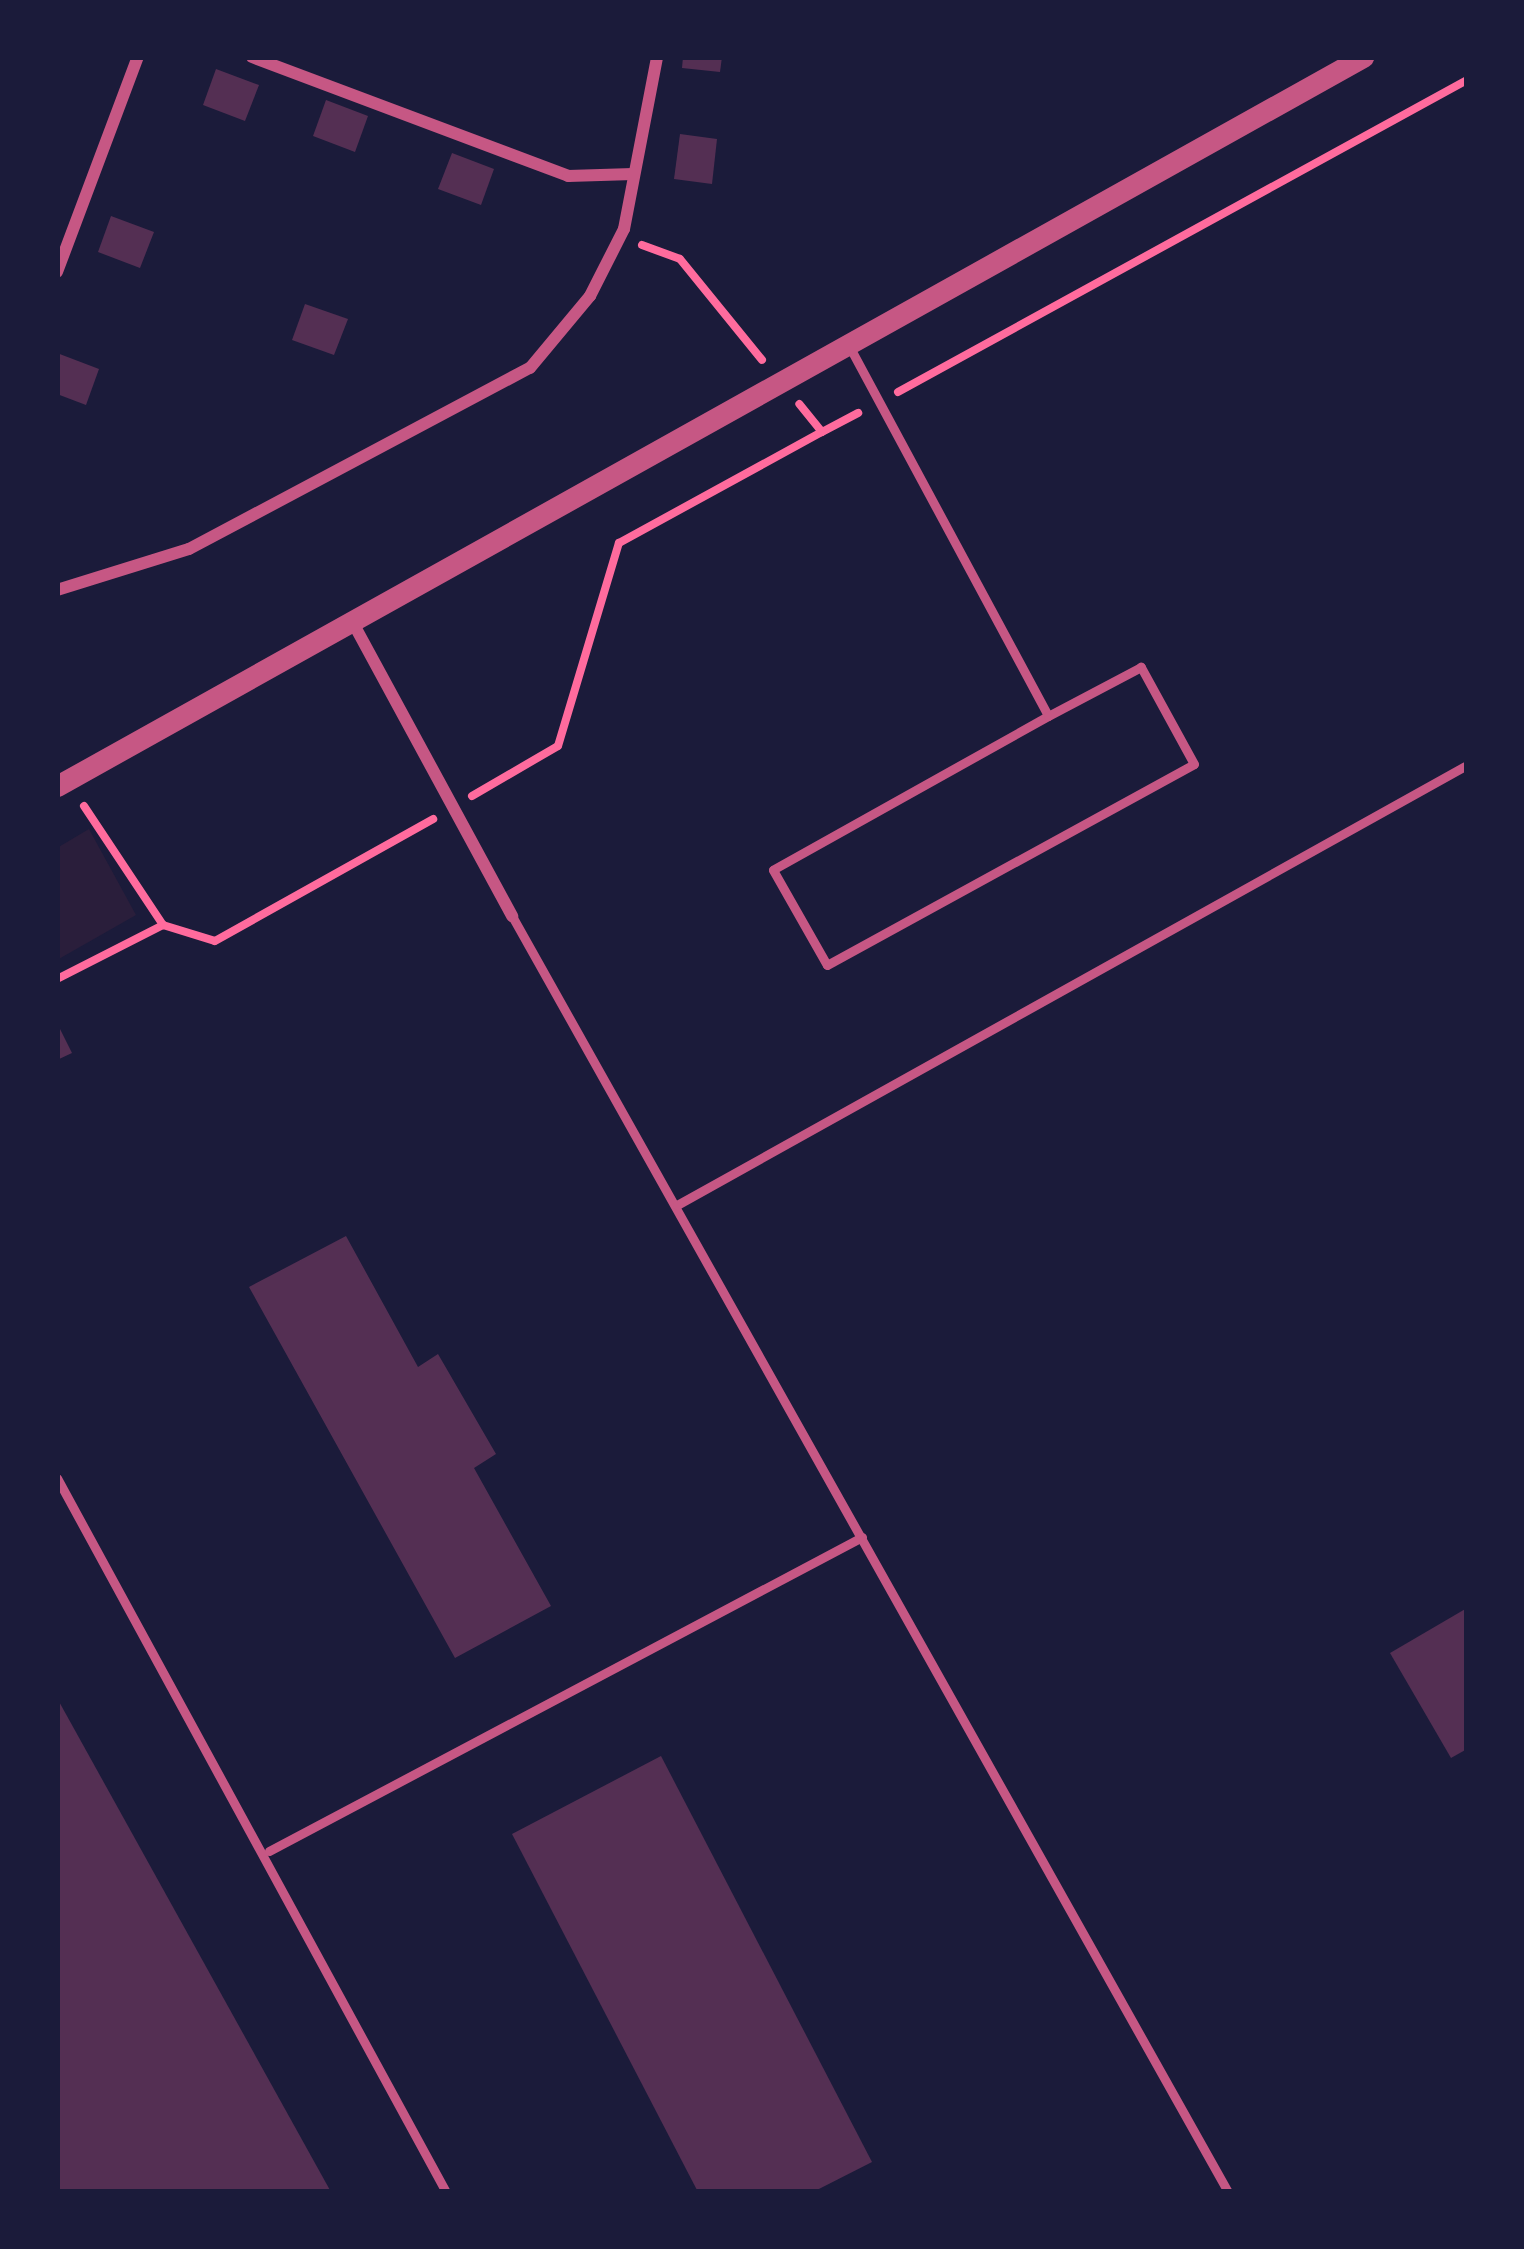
<!DOCTYPE html>
<html>
<head>
<meta charset="utf-8">
<style>
  body { margin:0 }
  #map { position:relative; width:1524px; height:2249px; overflow:hidden; background:#1b1b3a; font-family:"Nunito Sans",sans-serif }
  div>[style] { position:absolute }
  .green>* { inset:0; background:#2a1e3b }
  .building>* { inset:0; background:#542f53 }
  .path>* { height:8px; margin:-4px; padding:0 4px; transform-origin:4px; border-radius:4px; background:#ff6b9d }
  .service>* { height:9px; margin:-4.5px; padding:0 4.5px; transform-origin:4.5px; border-radius:4.5px; background:#c65784 }
  .minor>* { height:12px; margin:-6px; padding:0 6px; transform-origin:6px; border-radius:6px; background:#c65784 }
  .tertiary>* { height:21px; margin:-10.5px; padding:0 10.5px; transform-origin:10.5px; border-radius:10.5px; background:#c65784 }
  span { translate:-50% -50%; white-space:nowrap; text-align:center; line-height:1.15; -webkit-text-stroke:10px #1b1b3a; paint-order:stroke }
  .frame { position:absolute; inset:0; border:60px solid #1b1b3a; pointer-events:none }
</style>
</head>
<body>
<div id="map">
  <div class="green">
    <i style="clip-path:polygon(89px 829px,136px 915px,57px 960px,57px 848px)"></i>
  </div>
  <div class="building">
    <i style="clip-path:polygon(683px 57px,722px 57px,720px 72px,682px 68px)"></i>
    <i style="clip-path:polygon(216px 69px,259px 85px,245px 121px,203px 105px)"></i>
    <i style="clip-path:polygon(326px 100px,368px 116px,355px 152px,313px 136px)"></i>
    <i style="clip-path:polygon(680px 134px,717px 139px,712px 184px,674px 179px)"></i>
    <i style="clip-path:polygon(452px 153px,494px 169px,481px 205px,438px 189px)"></i>
    <i style="clip-path:polygon(111px 216px,154px 232px,140px 268px,98px 252px)"></i>
    <i style="clip-path:polygon(305px 304px,348px 319px,334px 355px,292px 340px)"></i>
    <i style="clip-path:polygon(57px 353px,99px 369px,86px 405px,57px 394px)"></i>
    <i style="clip-path:polygon(57px 1023px,72px 1053px,57px 1060px)"></i>
    <i style="clip-path:polygon(346px 1236px,418px 1367px,438px 1354px,496px 1454px,474px 1468px,551px 1606px,455px 1658px,249px 1287px)"></i>
    <i style="clip-path:polygon(1467px 1608px,1467px 1749px,1451px 1758px,1390px 1653px)"></i>
    <i style="clip-path:polygon(57px 1698px,331px 2192px,57px 2192px)"></i>
    <i style="clip-path:polygon(661px 1756px,872px 2162px,813px 2192px,698px 2192px,512px 1834px)"></i>
  </div>
  <div class="path">
    <i style="left:642px;top:245px;width:40px;rotate:20.2deg"></i>
    <i style="left:680px;top:259px;width:130px;rotate:50.9deg"></i>
    <i style="left:898px;top:392px;width:649px;rotate:-28.74deg"></i>
    <i style="left:822px;top:432px;width:41px;rotate:-27.8deg"></i>
    <i style="left:472px;top:796px;width:99px;rotate:-30.2deg"></i>
    <i style="left:558px;top:746px;width:212px;rotate:-73.3deg"></i>
    <i style="left:619px;top:543px;width:231px;rotate:-28.7deg"></i>
    <i style="left:822px;top:432px;width:36px;rotate:-129deg"></i>
    <i style="left:84px;top:806px;width:143px;rotate:56.4deg"></i>
    <i style="left:57px;top:979px;width:119px;rotate:-27deg"></i>
    <i style="left:163px;top:925px;width:54px;rotate:17.1deg"></i>
    <i style="left:215px;top:941px;width:250px;rotate:-29.2deg"></i>
  </div>
  <div class="service">
    <i style="left:848px;top:344px;width:422px;rotate:61.7deg"></i>
    <i style="left:1048px;top:716px;width:315px;rotate:150.8deg"></i>
    <i style="left:773px;top:870px;width:109px;rotate:60.4deg"></i>
    <i style="left:827px;top:965px;width:418px;rotate:-28.7deg"></i>
    <i style="left:1194px;top:764px;width:111px;rotate:-118.7deg"></i>
    <i style="left:1141px;top:667px;width:105px;rotate:152.2deg"></i>
    <i style="left:512px;top:916px;width:1463px;rotate:60.7deg"></i>
    <i style="left:677px;top:1205px;width:904px;rotate:-29.12deg"></i>
    <i style="left:57px;top:1478px;width:813px;rotate:61.42deg"></i>
    <i style="left:269px;top:1851px;width:671px;rotate:-27.9deg"></i>
  </div>
  <div class="minor">
    <i style="left:252px;top:57px;width:338px;rotate:20.6deg"></i>
    <i style="left:568px;top:176px;width:65px;rotate:-1.8deg"></i>
    <i style="left:57px;top:272px;width:230px;rotate:-69.4deg"></i>
    <i style="left:57px;top:590px;width:138px;rotate:-17.3deg"></i>
    <i style="left:189px;top:549px;width:386px;rotate:-28deg"></i>
    <i style="left:530px;top:368px;width:94px;rotate:-50.2deg"></i>
    <i style="left:590px;top:296px;width:75px;rotate:-63.1deg"></i>
    <i style="left:624px;top:229px;width:175px;rotate:-79.1deg"></i>
    <i style="left:352px;top:621px;width:336px;rotate:61.5deg"></i>
  </div>
  <div class="tertiary">
    <i style="left:57px;top:786px;width:1496px;rotate:-29.17deg"></i>
  </div>
  <div class="frame"></div>
</div>
</body>
</html>
